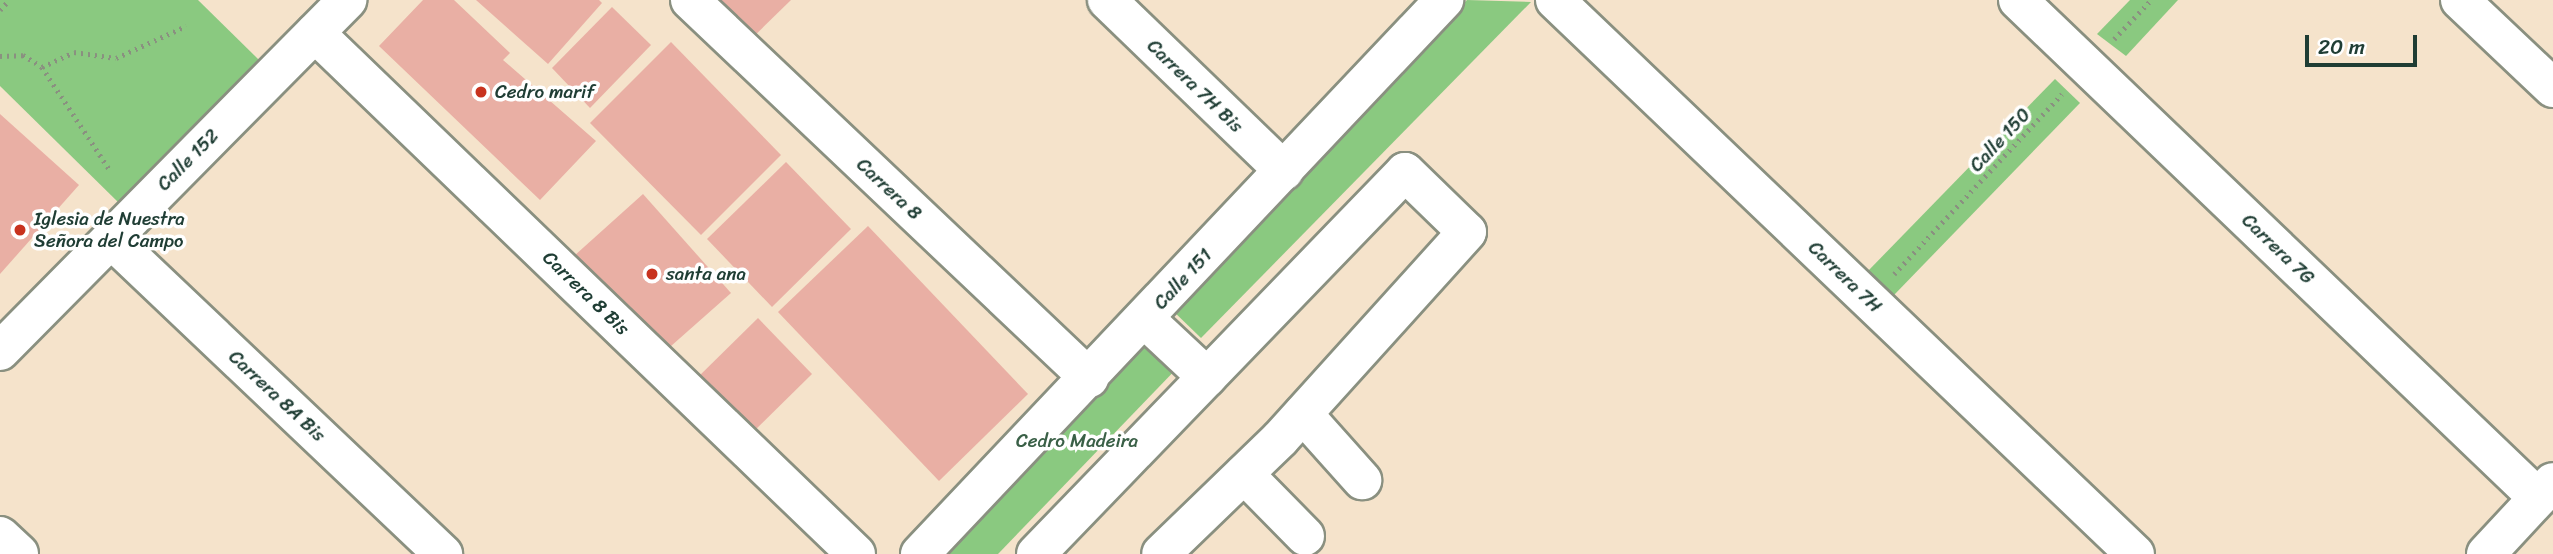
<!DOCTYPE html>
<html>
<head>
<meta charset="utf-8">
<style>
  body { margin:0 }
  #map { position:relative; width:2553px; height:554px; overflow:hidden; background:#f5e3cb; font-family:Sriracha,sans-serif }
  div>[style] { position:absolute }
  .green>* { inset:0; background:#8ac980 }
  .building>* { inset:0; background:#e9afa4 }
  .path>* { height:4.5px; margin-top:-2.25px; transform-origin:0; background:repeating-linear-gradient(90deg,#8a9080 0 2px,transparent 0 7px) }
  .roads { filter:drop-shadow(2px 0 #8a9080) drop-shadow(-2px 0 #8a9080) drop-shadow(0 2px #8a9080) drop-shadow(0 -2px #8a9080) }
  .minor>* { height:38px; margin:-19px; padding:0 19px; transform-origin:19px; border-radius:19px; background:#fff }
  .dots>* { width:19px; height:19px; translate:-50% -50%; box-sizing:border-box; border:4px solid #fff; border-radius:50% }
  span { translate:-50% -50%; white-space:nowrap; text-align:center; line-height:1.15; -webkit-text-stroke:7px #fff; paint-order:stroke }
  .street-label { font-size:19px; color:#1f3d34 }
  .poi-label { font-size:19px; color:#1f3d34 }
  .left { translate:0 -50%; text-align:left }
  .park-label { font-size:19px; color:#3a6047 }
  .scale { position:absolute; left:2305px; top:35px; width:112px; height:32px; box-sizing:border-box; border:4px solid #1f3d34; border-top:0; padding-left:9px; font-size:21px; line-height:24px; white-space:nowrap; color:#1f3d34; -webkit-text-stroke:5px #fff; paint-order:stroke }
</style>
</head>
<body>
<div id="map">
  <div class="green">
    <i style="clip-path:polygon(0 0,198px 0,261px 62px,121px 205px,0 86px)"></i>
    <i style="clip-path:polygon(1467px 0,1531px 2px,1201px 338px,1169px 307px)"></i>
    <i style="clip-path:polygon(2130px 0,2178px 0,2126px 56px,2097px 34px)"></i>
    <i style="clip-path:polygon(2055px 79px,2080px 103px,1894px 295px,1868px 271px)"></i>
    <i style="clip-path:polygon(1145px 338px,1182px 363px,998px 554px,939px 554px)"></i>
  </div>
  <div class="building">
    <i style="clip-path:polygon(423px 0,454px 0,510px 53px,503px 60px,596px 141px,540px 200px,379px 46px)"></i>
    <i style="clip-path:polygon(476px 0,599px 0,602px 3px,548px 64px)"></i>
    <i style="clip-path:polygon(703px 0,791px 0,746px 44px)"></i>
    <i style="clip-path:polygon(612px 7px,651px 45px,590px 108px,552px 68px)"></i>
    <i style="clip-path:polygon(671px 42px,781px 155px,701px 235px,590px 123px)"></i>
    <i style="clip-path:polygon(0 114px,79px 185px,0 274px)"></i>
    <i style="clip-path:polygon(786px 162px,851px 229px,772px 307px,707px 239px)"></i>
    <i style="clip-path:polygon(643px 194px,731px 293px,662px 354px,574px 256px)"></i>
    <i style="clip-path:polygon(868px 226px,1028px 394px,939px 481px,778px 312px)"></i>
    <i style="clip-path:polygon(758px 318px,812px 374px,748px 437px,694px 381px)"></i>
  </div>
  <div class="path">
    <i style="left:0;top:10px;width:13px;rotate:-48deg"></i>
    <i style="left:2114px;top:39px;width:54px;rotate:-46.5deg"></i>
    <i style="left:0;top:56px;width:23px;rotate:-2deg"></i>
    <i style="left:23px;top:55px;width:22px;rotate:32deg"></i>
    <i style="left:42px;top:67px;width:123px;rotate:56.6deg"></i>
    <i style="left:42px;top:67px;width:35px;rotate:-25deg"></i>
    <i style="left:74px;top:52px;width:42px;rotate:8.1deg"></i>
    <i style="left:116px;top:58px;width:77px;rotate:-24.6deg"></i>
    <i style="left:1894px;top:274px;width:246px;rotate:-47deg"></i>
  </div>
  <div class="roads">
    <div class="minor">
      <i style="left:690px;top:0;width:550px;rotate:43.45deg"></i>
      <i style="left:1107px;top:0;width:246px;rotate:44deg"></i>
      <i style="left:1555px;top:0;width:802px;rotate:43.69deg"></i>
      <i style="left:2018px;top:0;width:720px;rotate:43.76deg"></i>
      <i style="left:2460px;top:0;width:128px;rotate:43.4deg"></i>
      <i style="left:315px;top:33px;width:751px;rotate:43.92deg"></i>
      <i style="left:111px;top:239px;width:458px;rotate:43.5deg"></i>
      <i style="left:1145px;top:319px;width:85px;rotate:43.1deg"></i>
      <i style="left:0;top:351px;width:494px;rotate:-45.3deg"></i>
      <i style="left:1303px;top:414px;width:89px;rotate:48.2deg"></i>
      <i style="left:1244px;top:474px;width:87px;rotate:45.5deg"></i>
      <i style="left:0;top:536px;width:26px;rotate:43deg"></i>
      <i style="left:920px;top:554px;width:763px;rotate:-46.59deg"></i>
      <i style="left:1036px;top:554px;width:531px;rotate:-45.99deg"></i>
      <i style="left:1405px;top:172px;width:86px;rotate:44.1deg"></i>
      <i style="left:1467px;top:232px;width:279px;rotate:132.1deg"></i>
      <i style="left:1280px;top:439px;width:165px;rotate:136deg"></i>
      <i style="left:2486px;top:554px;width:98px;rotate:-47.1deg"></i>
    </div>
  </div>
  <div class="dots">
    <i style="left:481px;top:92px;background:#c8321e"></i>
    <i style="left:20px;top:230px;background:#c8321e"></i>
    <i style="left:652px;top:274px;background:#c8321e"></i>
  </div>
  <div class="street-label">
    <span style="left:1195px;top:86px;rotate:44deg">Carrera 7H Bis</span>
    <span style="left:2000px;top:140px;rotate:-47deg">Calle 150</span>
    <span style="left:188px;top:160px;rotate:-45deg">Calle 152</span>
    <span style="left:889px;top:189px;rotate:43deg">Carrera 8</span>
    <span style="left:2278px;top:249px;rotate:44deg">Carrera 7G</span>
    <span style="left:1845px;top:277px;rotate:44deg">Carrera 7H</span>
    <span style="left:1183px;top:279px;rotate:-47deg">Calle 151</span>
    <span style="left:586px;top:293px;rotate:44deg">Carrera 8 Bis</span>
    <span style="left:277px;top:396px;rotate:43deg">Carrera 8A Bis</span>
  </div>
  <div class="poi-label">
    <span class="left" style="left:495px;top:92px">Cedro marif</span>
    <span class="left" style="left:34px;top:230px">Iglesia de Nuestra<br>Señora del Campo</span>
    <span class="left" style="left:666px;top:274px">santa ana</span>
  </div>
  <div class="park-label">
    <span style="left:1077px;top:441px">Cedro Madeira</span>
  </div>
  <div class="scale">20 m</div>
</div>
</body>
</html>
